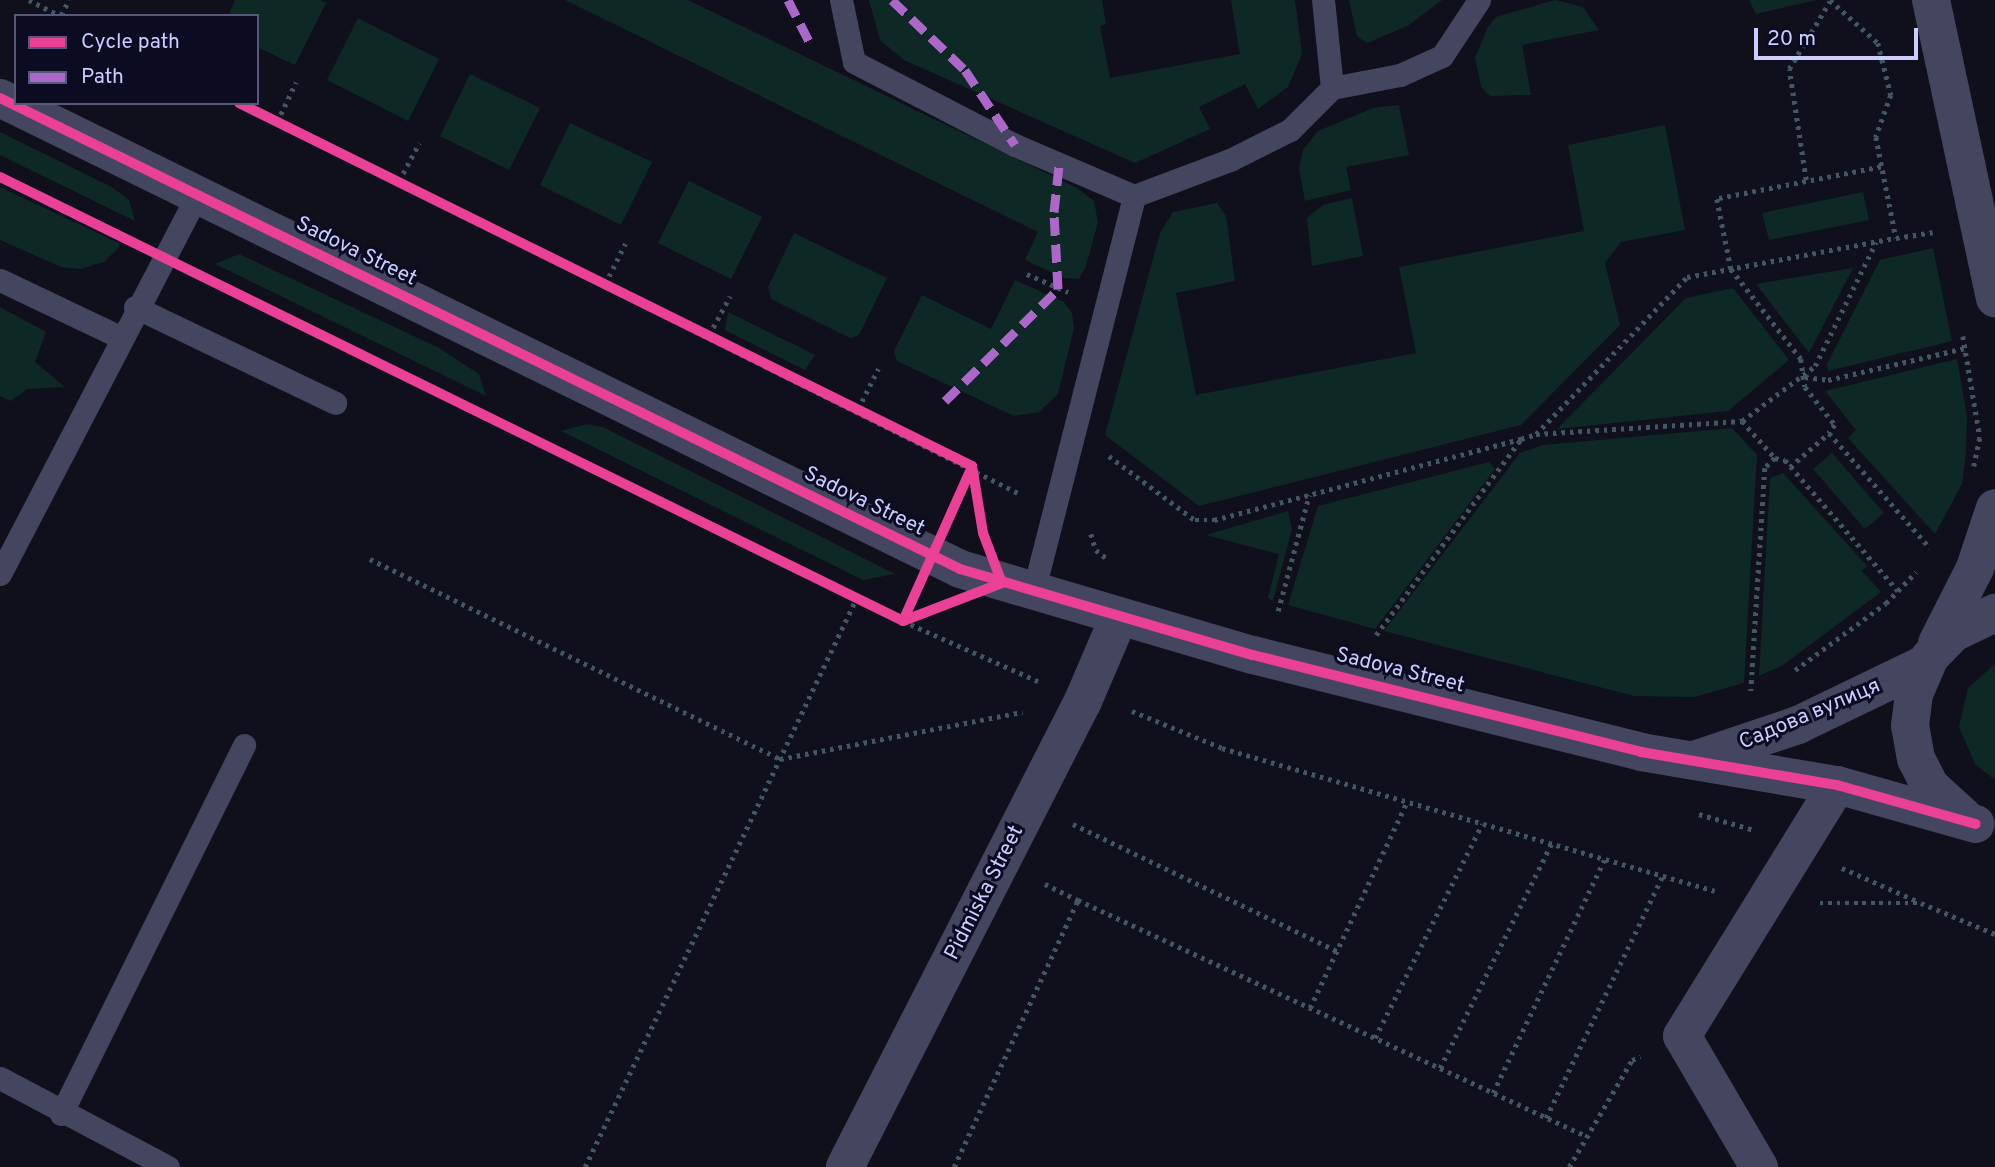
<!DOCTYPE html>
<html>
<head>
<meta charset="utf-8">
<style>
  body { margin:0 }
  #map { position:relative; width:1995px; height:1167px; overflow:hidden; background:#10101c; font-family:Overpass,sans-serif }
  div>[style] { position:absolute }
  .green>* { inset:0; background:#0d2825 }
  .path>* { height:4.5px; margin-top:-2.25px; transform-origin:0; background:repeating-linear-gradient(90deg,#425762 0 3.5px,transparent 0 8.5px) }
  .service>* { height:23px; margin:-11.5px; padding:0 11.5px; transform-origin:11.5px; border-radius:11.5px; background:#43465e }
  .minor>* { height:38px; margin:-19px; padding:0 19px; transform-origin:19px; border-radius:19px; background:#43465e }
  .tertiary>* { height:38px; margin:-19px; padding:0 19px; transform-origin:19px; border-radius:19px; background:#43465e }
  .quiet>* { height:9px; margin-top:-4.5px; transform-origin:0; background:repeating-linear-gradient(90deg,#ac68c9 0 18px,transparent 0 27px) }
  .cycleway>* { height:10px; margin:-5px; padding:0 5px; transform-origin:5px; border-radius:5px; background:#ea4096 }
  span { translate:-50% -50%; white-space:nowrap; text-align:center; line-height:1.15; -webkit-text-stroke:6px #0b0b21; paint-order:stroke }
  .street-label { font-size:21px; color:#cbcdff }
  .legend { position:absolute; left:14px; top:14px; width:245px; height:91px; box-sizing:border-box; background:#0b0b21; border:2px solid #58597a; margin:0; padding:9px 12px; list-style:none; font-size:21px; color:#cbcdff }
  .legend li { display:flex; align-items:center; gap:14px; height:35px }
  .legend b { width:35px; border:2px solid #58597a }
  .scale { position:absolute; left:1754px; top:28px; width:164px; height:32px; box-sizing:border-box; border:4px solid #cbcdff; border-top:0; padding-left:9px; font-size:21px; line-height:24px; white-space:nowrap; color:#cbcdff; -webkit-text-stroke:5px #0b0b21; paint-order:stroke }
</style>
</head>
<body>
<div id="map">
  <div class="green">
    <i style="clip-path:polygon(235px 0,320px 0,326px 3px,295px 65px,257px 47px,257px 16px,228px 16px)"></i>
    <i style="clip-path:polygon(565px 0,688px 0,1077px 188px,1094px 201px,1098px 222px,1086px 266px,1079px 279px,1064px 278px,1025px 260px,1038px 232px)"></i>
    <i style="clip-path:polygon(869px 0,1102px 0,1106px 24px,1100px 26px,1110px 78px,1240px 54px,1231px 0,1295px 0,1302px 54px,1288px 87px,1258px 109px,1245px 84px,1199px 107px,1210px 129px,1135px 163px,904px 60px,880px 40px)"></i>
    <i style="clip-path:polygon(1349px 0,1442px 0,1409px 25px,1367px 43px,1357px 36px)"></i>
    <i style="clip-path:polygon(1555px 0,1583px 7px,1599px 30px,1522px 45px,1531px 95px,1490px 96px,1481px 87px,1475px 58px,1488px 27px,1496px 17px)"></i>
    <i style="clip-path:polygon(1749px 0,1816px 0,1756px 14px)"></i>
    <i style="clip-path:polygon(358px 18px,439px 59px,408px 121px,327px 80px)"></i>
    <i style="clip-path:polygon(470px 74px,540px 108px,509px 170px,440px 136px)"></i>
    <i style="clip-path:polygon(1399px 105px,1409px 155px,1346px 167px,1351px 190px,1305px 201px,1299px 168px,1303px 150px,1318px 131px,1373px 108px)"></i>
    <i style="clip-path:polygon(570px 123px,652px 162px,621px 225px,540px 185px)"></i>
    <i style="clip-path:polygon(1665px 125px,1685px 230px,1621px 242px,1605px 263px,1620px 325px,1521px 425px,1199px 506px,1105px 435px,1160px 233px,1173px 212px,1217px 203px,1226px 216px,1235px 281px,1176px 293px,1196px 395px,1416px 353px,1399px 267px,1584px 231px,1568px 145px)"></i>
    <i style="clip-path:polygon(0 132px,112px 187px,129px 200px,135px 221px,0 155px)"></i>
    <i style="clip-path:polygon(689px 181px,762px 217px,731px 279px,658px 243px)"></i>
    <i style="clip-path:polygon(0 187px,119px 243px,120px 246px,104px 262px,81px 269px,61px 267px,0 240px)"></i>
    <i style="clip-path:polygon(1863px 192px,1869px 220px,1769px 240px,1762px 213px)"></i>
    <i style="clip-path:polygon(1352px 198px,1363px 256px,1312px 266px,1307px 218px,1323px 205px)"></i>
    <i style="clip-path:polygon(794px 233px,887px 278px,859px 335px,850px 338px,771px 299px,768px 287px)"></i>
    <i style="clip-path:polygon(1933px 248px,1952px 341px,1828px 371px,1827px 364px,1880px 260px)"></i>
    <i style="clip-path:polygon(239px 254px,439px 348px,479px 374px,486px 396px,215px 264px)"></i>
    <i style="clip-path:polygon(1853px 268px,1809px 353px,1756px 284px)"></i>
    <i style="clip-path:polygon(1015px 280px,1064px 302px,1072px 313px,1074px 328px,1058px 394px,1039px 412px,1014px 416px,897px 361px,894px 351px,922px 295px,991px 329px)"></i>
    <i style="clip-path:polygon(1733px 288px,1789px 360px,1728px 411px,1557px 429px,1686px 298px)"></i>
    <i style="clip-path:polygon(0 307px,46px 332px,35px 362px,65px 387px,27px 389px,11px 401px,0 396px)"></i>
    <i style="clip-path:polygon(728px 312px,815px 355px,805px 370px,725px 330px)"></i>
    <i style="clip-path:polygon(1957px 359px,1967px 416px,1966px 453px,1962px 484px,1935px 534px,1848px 438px,1856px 430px,1825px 391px)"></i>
    <i style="clip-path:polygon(587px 424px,603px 427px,895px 574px,863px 580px,561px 431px)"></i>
    <i style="clip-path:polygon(1732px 428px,1757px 455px,1744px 683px,1694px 697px,1634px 696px,1384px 631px,1520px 453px,1543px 445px)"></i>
    <i style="clip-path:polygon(1832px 453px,1884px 513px,1865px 529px,1813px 469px)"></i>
    <i style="clip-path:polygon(1489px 462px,1495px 469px,1375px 629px,1288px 605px,1318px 506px)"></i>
    <i style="clip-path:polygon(1783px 473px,1867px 566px,1862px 571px,1881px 592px,1783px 665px,1759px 676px,1770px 478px)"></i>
    <i style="clip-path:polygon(1288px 511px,1292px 529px,1273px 601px,1268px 598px,1279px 554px,1206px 535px)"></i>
    <i style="clip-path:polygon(1995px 664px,1995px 780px,1975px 764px,1959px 727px,1968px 688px)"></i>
  </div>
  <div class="path">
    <i style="left:29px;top:0;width:36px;rotate:27deg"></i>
    <i style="left:1830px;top:0;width:64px;rotate:41.9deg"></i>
    <i style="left:1878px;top:43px;width:54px;rotate:76deg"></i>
    <i style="left:1891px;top:95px;width:45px;rotate:109.7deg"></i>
    <i style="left:1876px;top:137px;width:103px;rotate:78.8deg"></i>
    <i style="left:1896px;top:238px;width:37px;rotate:-9deg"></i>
    <i style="left:61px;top:15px;width:17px;rotate:-62deg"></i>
    <i style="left:239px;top:103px;width:871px;rotate:26.59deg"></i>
    <i style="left:277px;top:122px;width:44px;rotate:-64.6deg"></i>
    <i style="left:1881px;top:167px;width:167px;rotate:169deg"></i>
    <i style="left:1717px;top:199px;width:71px;rotate:78.7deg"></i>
    <i style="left:1731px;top:269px;width:114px;rotate:52.1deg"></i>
    <i style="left:1801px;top:359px;width:28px;rotate:82deg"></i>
    <i style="left:1805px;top:387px;width:48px;rotate:51.7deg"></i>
    <i style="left:1835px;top:425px;width:10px;rotate:127deg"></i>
    <i style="left:1829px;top:433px;width:153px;rotate:48.7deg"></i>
    <i style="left:0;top:177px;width:143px;rotate:26.2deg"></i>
    <i style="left:1806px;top:180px;width:112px;rotate:-98.7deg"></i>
    <i style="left:1789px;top:69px;width:79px;rotate:-58.9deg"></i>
    <i style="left:399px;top:181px;width:43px;rotate:-62.2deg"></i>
    <i style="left:1027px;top:274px;width:45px;rotate:23.7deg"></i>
    <i style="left:199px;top:275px;width:784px;rotate:26.17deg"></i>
    <i style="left:903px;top:621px;width:148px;rotate:24deg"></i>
    <i style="left:605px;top:284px;width:45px;rotate:-63.4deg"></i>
    <i style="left:709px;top:335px;width:44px;rotate:-61.7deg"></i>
    <i style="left:1963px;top:336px;width:103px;rotate:80.5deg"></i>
    <i style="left:1980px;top:438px;width:29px;rotate:102deg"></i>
    <i style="left:1805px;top:377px;width:23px;rotate:7deg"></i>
    <i style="left:1828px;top:380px;width:141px;rotate:-13.1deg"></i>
    <i style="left:858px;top:409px;width:45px;rotate:-63.4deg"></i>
    <i style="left:1742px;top:421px;width:50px;rotate:48.3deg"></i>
    <i style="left:1775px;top:458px;width:14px;rotate:135deg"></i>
    <i style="left:1765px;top:468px;width:223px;rotate:93.6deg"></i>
    <i style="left:1536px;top:434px;width:206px;rotate:-3.6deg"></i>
    <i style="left:1742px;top:421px;width:91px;rotate:-37deg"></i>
    <i style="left:1815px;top:366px;width:138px;rotate:-63.8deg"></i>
    <i style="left:1109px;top:456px;width:107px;rotate:36.7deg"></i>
    <i style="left:1195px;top:520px;width:19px"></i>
    <i style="left:1214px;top:520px;width:318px;rotate:-14.8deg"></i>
    <i style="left:1521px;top:439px;width:16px;rotate:-18deg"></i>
    <i style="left:1536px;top:434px;width:218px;rotate:-46.1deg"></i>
    <i style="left:1687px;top:277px;width:213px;rotate:-10.6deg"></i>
    <i style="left:1775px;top:458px;width:10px;rotate:11deg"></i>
    <i style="left:1785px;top:460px;width:173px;rotate:49.2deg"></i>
    <i style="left:1790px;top:467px;width:52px;rotate:-41.1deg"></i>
    <i style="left:1091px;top:534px;width:17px;rotate:73deg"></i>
    <i style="left:1096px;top:550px;width:16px;rotate:38deg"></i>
    <i style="left:370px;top:559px;width:456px;rotate:26deg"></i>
    <i style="left:780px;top:759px;width:247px;rotate:-11deg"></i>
    <i style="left:1278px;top:611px;width:120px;rotate:-75deg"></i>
    <i style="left:1376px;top:635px;width:244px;rotate:-53.5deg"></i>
    <i style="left:1795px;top:670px;width:113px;rotate:-36.4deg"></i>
    <i style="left:1886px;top:603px;width:43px;rotate:-45.9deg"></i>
    <i style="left:1132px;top:711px;width:97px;rotate:22.3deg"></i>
    <i style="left:1222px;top:748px;width:513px;rotate:16.18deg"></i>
    <i style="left:1699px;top:814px;width:57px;rotate:16.2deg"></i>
    <i style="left:1073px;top:824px;width:293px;rotate:25.7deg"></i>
    <i style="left:1842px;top:868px;width:82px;rotate:23.7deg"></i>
    <i style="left:1045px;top:884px;width:37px;rotate:26deg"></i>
    <i style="left:1820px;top:903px;width:101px"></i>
    <i style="left:1921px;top:903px;width:80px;rotate:22.7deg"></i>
    <i style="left:1310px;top:1008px;width:228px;rotate:-64.8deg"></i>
    <i style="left:1375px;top:1038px;width:239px;rotate:-63.4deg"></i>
    <i style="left:1440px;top:1068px;width:250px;rotate:-63.6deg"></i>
    <i style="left:1493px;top:1093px;width:258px;rotate:-64.5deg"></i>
    <i style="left:1546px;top:1118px;width:267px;rotate:-64.3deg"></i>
    <i style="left:585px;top:1167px;width:632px;rotate:-64.49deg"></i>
    <i style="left:954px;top:1167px;width:294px;rotate:-65.1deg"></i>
    <i style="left:1078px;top:900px;width:558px;rotate:24.91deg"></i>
    <i style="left:1569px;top:1167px;width:124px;rotate:-59.5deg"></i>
    <i style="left:1632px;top:1060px;width:9px;rotate:-21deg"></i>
  </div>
  <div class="service">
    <i style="left:841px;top:0;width:63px;rotate:78.2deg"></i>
    <i style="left:854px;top:62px;width:181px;rotate:27.3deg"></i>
    <i style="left:1015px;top:145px;width:129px;rotate:23.2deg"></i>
    <i style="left:1134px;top:196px;width:103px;rotate:-20.6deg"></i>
    <i style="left:1230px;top:160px;width:67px;rotate:-26.6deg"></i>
    <i style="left:1290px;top:130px;width:59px;rotate:-45deg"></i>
    <i style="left:1332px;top:88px;width:88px;rotate:-95.8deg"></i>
    <i style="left:1332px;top:88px;width:69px;rotate:-10.8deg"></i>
    <i style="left:1400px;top:75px;width:46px;rotate:-24.3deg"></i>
    <i style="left:1442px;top:56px;width:67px;rotate:-56.5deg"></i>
    <i style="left:0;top:280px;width:133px;rotate:25.4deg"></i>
    <i style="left:135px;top:307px;width:222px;rotate:25.6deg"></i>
    <i style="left:0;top:574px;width:427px;rotate:-62.5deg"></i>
    <i style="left:1033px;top:593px;width:410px;rotate:-75.7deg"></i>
    <i style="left:0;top:1078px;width:190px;rotate:27.9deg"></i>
    <i style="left:61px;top:1114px;width:412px;rotate:-63.6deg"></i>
  </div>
  <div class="minor">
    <i style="left:845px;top:1167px;width:523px;rotate:-62.95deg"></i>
    <i style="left:1083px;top:701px;width:91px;rotate:-66.8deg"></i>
    <i style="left:1759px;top:1167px;width:152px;rotate:-120.4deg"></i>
    <i style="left:1682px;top:1036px;width:295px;rotate:-58.3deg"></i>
  </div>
  <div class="tertiary">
    <i style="left:1931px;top:0;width:305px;rotate:77.9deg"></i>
    <i style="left:0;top:98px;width:1069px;rotate:26.13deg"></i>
    <i style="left:960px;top:569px;width:305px;rotate:16.4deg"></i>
    <i style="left:1253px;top:655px;width:400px;rotate:14deg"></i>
    <i style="left:1641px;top:752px;width:199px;rotate:9.6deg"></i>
    <i style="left:1837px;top:785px;width:144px;rotate:15.7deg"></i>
    <i style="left:1937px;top:643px;width:84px;rotate:-63.1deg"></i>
    <i style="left:1975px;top:568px;width:63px;rotate:-71.6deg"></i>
    <i style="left:1697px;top:759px;width:107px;rotate:-18.6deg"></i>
    <i style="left:1798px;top:725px;width:143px;rotate:-25.7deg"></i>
    <i style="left:1964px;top:817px;width:46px;rotate:-137.6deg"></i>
    <i style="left:1930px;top:786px;width:30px;rotate:-117deg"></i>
    <i style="left:1916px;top:759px;width:34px;rotate:-100deg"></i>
    <i style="left:1910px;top:726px;width:32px;rotate:-83deg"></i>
    <i style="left:1914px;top:694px;width:40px;rotate:-66.6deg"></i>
    <i style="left:1930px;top:657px;width:33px;rotate:-46deg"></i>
    <i style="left:1953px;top:633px;width:47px;rotate:-25.5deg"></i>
  </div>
  <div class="quiet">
    <i style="left:788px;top:0;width:46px;rotate:62.9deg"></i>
    <i style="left:892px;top:0;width:101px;rotate:43.8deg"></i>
    <i style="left:965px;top:70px;width:90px;rotate:56.3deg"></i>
    <i style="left:945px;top:401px;width:159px;rotate:-44.7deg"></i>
    <i style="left:1058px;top:289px;width:77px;rotate:-93deg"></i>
    <i style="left:1054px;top:212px;width:47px;rotate:-83.9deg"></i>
  </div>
  <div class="cycleway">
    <i style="left:0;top:98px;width:1069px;rotate:26.13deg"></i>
    <i style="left:960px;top:569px;width:305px;rotate:16.4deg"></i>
    <i style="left:1253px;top:655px;width:400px;rotate:14deg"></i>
    <i style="left:1641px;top:752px;width:199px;rotate:9.6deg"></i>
    <i style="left:1837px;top:785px;width:144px;rotate:15.7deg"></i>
    <i style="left:239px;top:103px;width:818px;rotate:26.35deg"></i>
    <i style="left:0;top:177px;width:1006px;rotate:26.18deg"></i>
    <i style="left:903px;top:621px;width:106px;rotate:-21deg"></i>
    <i style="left:1002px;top:583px;width:53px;rotate:-110.8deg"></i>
    <i style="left:983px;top:533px;width:68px;rotate:-99.3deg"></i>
    <i style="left:903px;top:621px;width:169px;rotate:-65.9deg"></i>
  </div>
  <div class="street-label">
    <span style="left:356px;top:252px;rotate:26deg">Sadova Street</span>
    <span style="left:864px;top:502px;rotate:26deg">Sadova Street</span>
    <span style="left:1400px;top:671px;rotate:14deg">Sadova Street</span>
    <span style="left:1810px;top:715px;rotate:-23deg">Садова вулиця</span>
    <span style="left:985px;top:893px;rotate:-63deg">Pidmiska Street</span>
  </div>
  <ul class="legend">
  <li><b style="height:9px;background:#ea4096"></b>Cycle path</li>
  <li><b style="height:9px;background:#ac68c9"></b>Path</li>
  </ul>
  <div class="scale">20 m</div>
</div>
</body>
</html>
